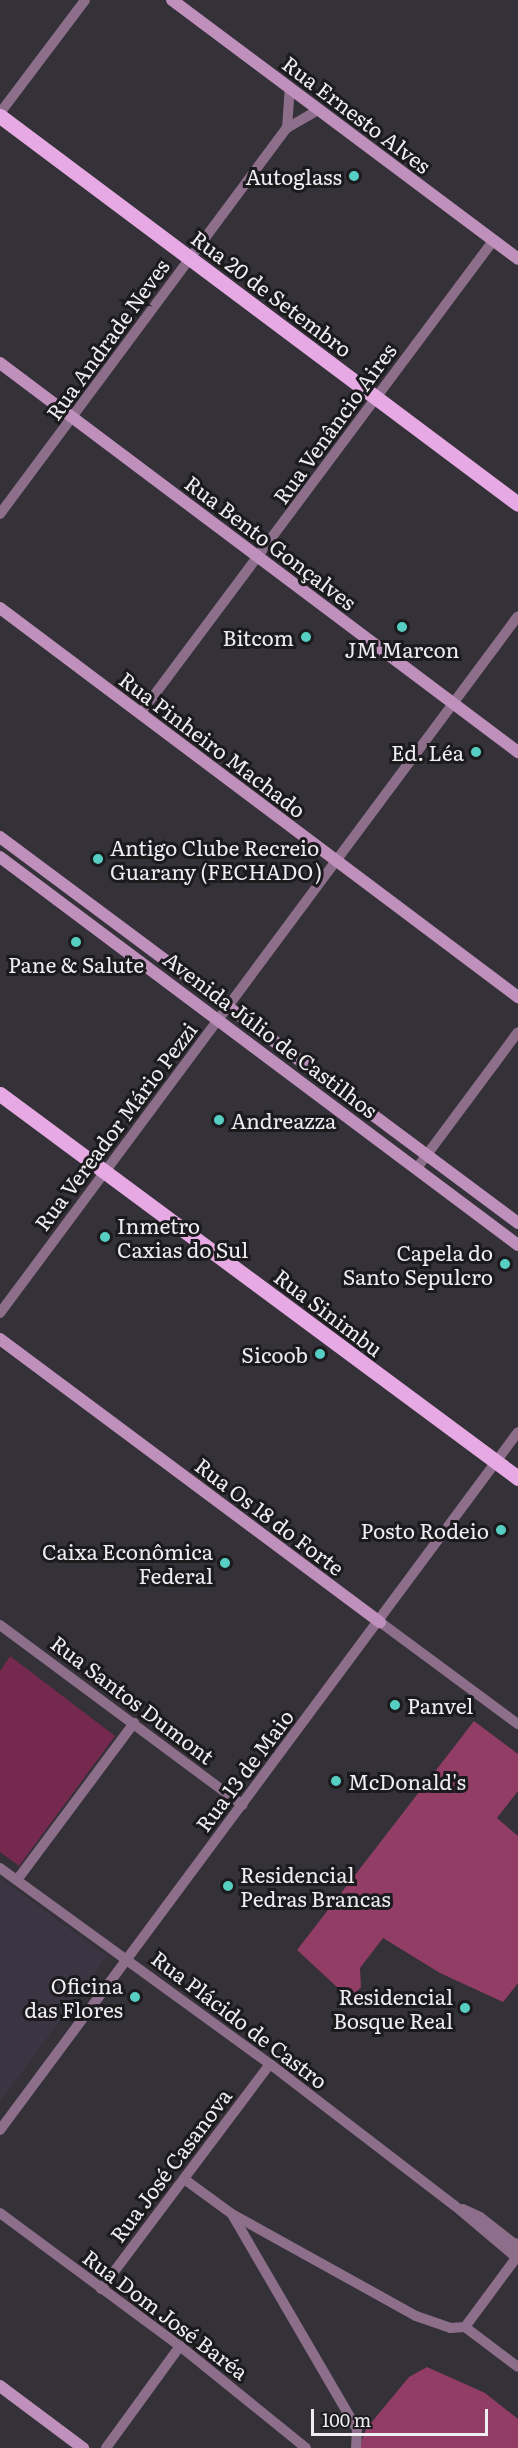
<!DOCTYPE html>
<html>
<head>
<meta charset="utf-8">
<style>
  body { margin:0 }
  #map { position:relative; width:518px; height:2448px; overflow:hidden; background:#343138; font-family:Literata,serif }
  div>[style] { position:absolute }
  .built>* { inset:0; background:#3b3543 }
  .green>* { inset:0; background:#75294f }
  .forest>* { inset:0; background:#913d66 }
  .street>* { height:10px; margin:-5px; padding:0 5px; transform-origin:5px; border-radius:5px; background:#8d6f8b }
  .secondary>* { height:12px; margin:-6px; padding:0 6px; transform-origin:6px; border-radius:6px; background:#bf90bc }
  .primary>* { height:15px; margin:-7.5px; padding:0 7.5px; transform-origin:7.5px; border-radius:7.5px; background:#e7a9e3 }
  .dots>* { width:16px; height:16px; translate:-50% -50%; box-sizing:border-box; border:3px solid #1b1a1d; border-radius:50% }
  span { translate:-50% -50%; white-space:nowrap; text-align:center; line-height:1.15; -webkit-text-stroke:6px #1b1a1d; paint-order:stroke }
  .street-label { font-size:21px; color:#f0edf2 }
  .poi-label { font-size:21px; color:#f0edf2 }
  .right { translate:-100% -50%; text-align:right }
  .left { translate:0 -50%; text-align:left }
  .scale { position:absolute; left:311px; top:2409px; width:177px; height:27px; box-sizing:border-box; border:3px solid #f0edf2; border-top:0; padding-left:8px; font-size:18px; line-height:21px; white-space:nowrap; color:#f0edf2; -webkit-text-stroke:4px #1b1a1d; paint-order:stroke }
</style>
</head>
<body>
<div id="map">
  <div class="built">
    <i style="clip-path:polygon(0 1878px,107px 1956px,0 2102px)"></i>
  </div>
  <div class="green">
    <i style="clip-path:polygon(10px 1656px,115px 1736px,19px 1866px,0 1852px,0 1671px)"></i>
  </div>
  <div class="forest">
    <i style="clip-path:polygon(474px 1721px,518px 1754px,518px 1791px,497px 1818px,518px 1836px,518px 1983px,503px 2002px,440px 1973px,383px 1938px,360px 1968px,361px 1987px,350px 1999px,297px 1950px)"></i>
    <i style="clip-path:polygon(427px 2367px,485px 2393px,518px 2419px,518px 2448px,359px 2448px,366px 2429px,409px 2377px)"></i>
  </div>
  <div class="street">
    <i style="left:0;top:113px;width:141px;rotate:-53deg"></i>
    <i style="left:287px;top:128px;width:36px;rotate:-30deg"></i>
    <i style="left:0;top:514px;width:481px;rotate:-53.4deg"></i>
    <i style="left:287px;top:128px;width:39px;rotate:-86deg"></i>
    <i style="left:140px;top:714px;width:590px;rotate:-53.27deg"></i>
    <i style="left:417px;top:1168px;width:169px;rotate:-53.4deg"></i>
    <i style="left:0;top:1313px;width:868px;rotate:-53.38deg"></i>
    <i style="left:380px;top:1622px;width:172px;rotate:36.5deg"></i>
    <i style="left:0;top:1625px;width:302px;rotate:36.6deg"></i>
    <i style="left:0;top:1868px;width:334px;rotate:36deg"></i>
    <i style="left:270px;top:2064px;width:232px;rotate:37.5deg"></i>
    <i style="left:454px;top:2205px;width:84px;rotate:40.2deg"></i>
    <i style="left:17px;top:1880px;width:196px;rotate:-53.3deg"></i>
    <i style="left:0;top:2130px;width:869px;rotate:-53.42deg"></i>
    <i style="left:184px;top:2179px;width:59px;rotate:36.1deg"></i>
    <i style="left:232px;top:2214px;width:210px;rotate:29deg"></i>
    <i style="left:416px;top:2316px;width:36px;rotate:19deg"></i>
    <i style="left:450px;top:2328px;width:15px;rotate:-4deg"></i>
    <i style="left:463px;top:2209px;width:19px;rotate:25deg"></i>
    <i style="left:480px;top:2217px;width:46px;rotate:37.9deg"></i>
    <i style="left:0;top:2213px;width:224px;rotate:36.5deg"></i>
    <i style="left:180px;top:2346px;width:162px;rotate:39deg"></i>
    <i style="left:233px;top:2216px;width:246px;rotate:59.8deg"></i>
    <i style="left:357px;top:2429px;width:19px;rotate:93deg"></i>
    <i style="left:101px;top:2289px;width:281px;rotate:-53.1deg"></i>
    <i style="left:465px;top:2327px;width:86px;rotate:-53.5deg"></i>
    <i style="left:516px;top:2258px;width:15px;rotate:-82deg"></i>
    <i style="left:465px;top:2327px;width:66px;rotate:37deg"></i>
    <i style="left:106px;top:2448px;width:126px;rotate:-54deg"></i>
  </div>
  <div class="secondary">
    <i style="left:172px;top:0;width:432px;rotate:36.8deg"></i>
    <i style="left:0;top:363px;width:648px;rotate:36.91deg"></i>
    <i style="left:0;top:608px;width:648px;rotate:36.91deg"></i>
    <i style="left:0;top:837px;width:646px;rotate:36.69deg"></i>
    <i style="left:0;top:857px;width:647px;rotate:36.83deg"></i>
    <i style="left:0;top:1339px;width:474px;rotate:36.7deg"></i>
    <i style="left:0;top:2386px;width:104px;rotate:36.8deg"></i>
  </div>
  <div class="primary">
    <i style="left:0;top:116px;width:647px;rotate:36.83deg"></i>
    <i style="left:0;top:1094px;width:645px;rotate:36.55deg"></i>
  </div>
  <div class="dots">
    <i style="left:354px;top:176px;background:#56cec3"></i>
    <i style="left:402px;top:627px;background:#56cec3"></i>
    <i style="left:306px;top:637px;background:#56cec3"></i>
    <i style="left:476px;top:752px;background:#56cec3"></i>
    <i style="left:98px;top:859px;background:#56cec3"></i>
    <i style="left:76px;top:942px;background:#56cec3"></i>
    <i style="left:219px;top:1120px;background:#56cec3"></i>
    <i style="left:105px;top:1237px;background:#56cec3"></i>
    <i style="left:505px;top:1264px;background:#56cec3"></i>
    <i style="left:320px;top:1354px;background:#56cec3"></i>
    <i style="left:501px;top:1530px;background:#56cec3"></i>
    <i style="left:225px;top:1563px;background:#56cec3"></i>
    <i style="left:395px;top:1705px;background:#56cec3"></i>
    <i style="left:336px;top:1781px;background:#56cec3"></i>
    <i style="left:228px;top:1886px;background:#56cec3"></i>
    <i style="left:135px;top:1997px;background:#56cec3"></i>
    <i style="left:465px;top:2008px;background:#56cec3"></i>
  </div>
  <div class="street-label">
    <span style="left:357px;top:114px;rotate:37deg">Rua Ernesto Alves</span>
    <span style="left:272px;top:293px;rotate:37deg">Rua 20 de Setembro</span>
    <span style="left:107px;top:339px;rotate:-54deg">Rua Andrade Neves</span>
    <span style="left:334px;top:423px;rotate:-54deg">Rua Venâncio Aires</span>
    <span style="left:271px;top:542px;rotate:37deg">Rua Bento Gonçalves</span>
    <span style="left:213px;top:744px;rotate:37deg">Rua Pinheiro Machado</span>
    <span style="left:271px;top:1034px;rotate:37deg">Avenida Júlio de Castilhos</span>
    <span style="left:115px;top:1126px;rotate:-53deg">Rua Vereador Mário Pezzi</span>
    <span style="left:329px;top:1312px;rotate:37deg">Rua Sinimbu</span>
    <span style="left:270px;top:1516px;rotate:37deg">Rua Os 18 do Forte</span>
    <span style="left:133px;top:1699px;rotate:37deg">Rua Santos Dumont</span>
    <span style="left:244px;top:1770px;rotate:-53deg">Rua 13 de Maio</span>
    <span style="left:240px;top:2019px;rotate:37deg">Rua Plácido de Castro</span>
    <span style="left:170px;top:2165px;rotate:-53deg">Rua José Casanova</span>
    <span style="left:166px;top:2314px;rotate:37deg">Rua Dom José Baréa</span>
  </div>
  <div class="poi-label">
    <span class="right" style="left:342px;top:176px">Autoglass</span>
    <span class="right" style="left:294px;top:637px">Bitcom</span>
    <span style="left:402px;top:649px">JM Marcon</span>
    <span class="right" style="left:464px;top:752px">Ed. Léa</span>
    <span class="left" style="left:110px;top:859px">Antigo Clube Recreio<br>Guarany (FECHADO)</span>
    <span style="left:76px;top:964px">Pane &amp; Salute</span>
    <span class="left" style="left:231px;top:1120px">Andreazza</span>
    <span class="left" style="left:117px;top:1237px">Inmetro<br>Caxias do Sul</span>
    <span class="right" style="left:493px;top:1264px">Capela do<br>Santo Sepulcro</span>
    <span class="right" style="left:308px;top:1354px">Sicoob</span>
    <span class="right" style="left:489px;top:1530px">Posto Rodeio</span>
    <span class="right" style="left:213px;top:1563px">Caixa Econômica<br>Federal</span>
    <span class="left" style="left:407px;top:1705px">Panvel</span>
    <span class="left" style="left:348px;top:1781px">McDonald's</span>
    <span class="left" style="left:240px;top:1886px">Residencial<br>Pedras Brancas</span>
    <span class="right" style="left:123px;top:1997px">Oficina<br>das Flores</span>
    <span class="right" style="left:453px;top:2008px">Residencial<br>Bosque Real</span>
  </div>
  <div class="scale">100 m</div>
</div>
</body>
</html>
